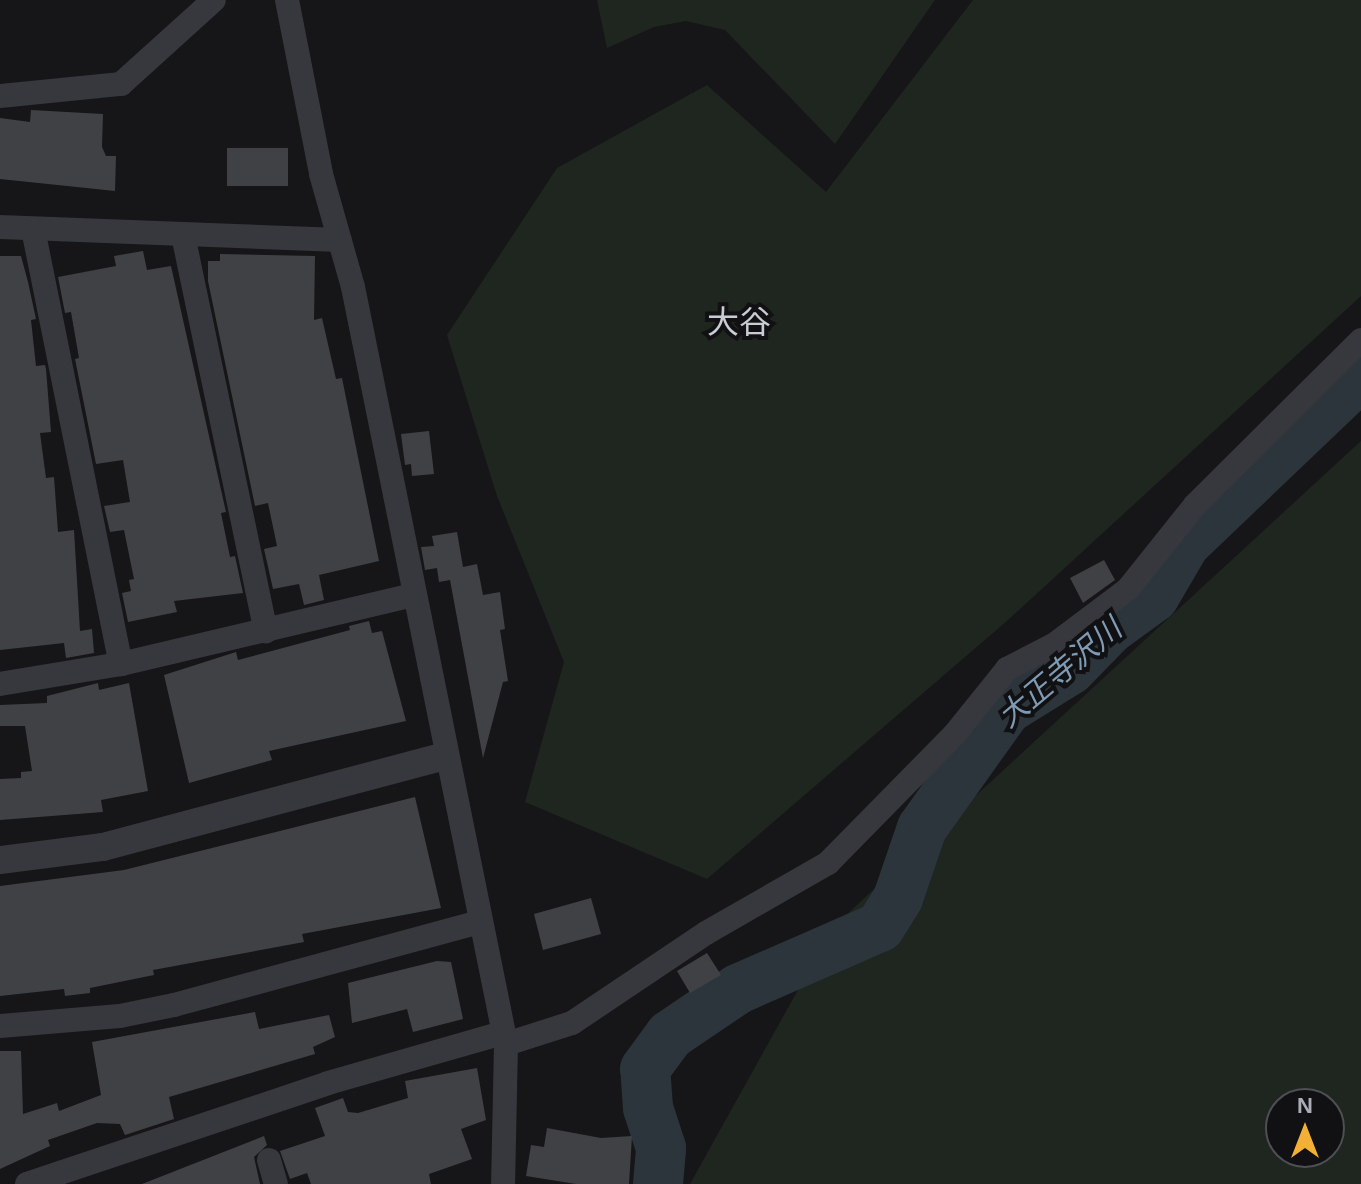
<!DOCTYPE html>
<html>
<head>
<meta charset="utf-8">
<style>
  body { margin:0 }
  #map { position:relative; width:1361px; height:1184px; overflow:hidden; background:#161618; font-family:Helvetica,"Noto Sans JP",sans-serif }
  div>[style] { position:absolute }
  .green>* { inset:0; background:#1e261f }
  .river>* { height:50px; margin:-25px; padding:0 25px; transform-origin:25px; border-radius:25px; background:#2c353c }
  .building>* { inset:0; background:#404145 }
  .minor>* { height:24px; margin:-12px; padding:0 12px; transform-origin:12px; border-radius:12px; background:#37383d }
  .tertiary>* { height:28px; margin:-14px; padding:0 14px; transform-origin:14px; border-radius:14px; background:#37383d }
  span { translate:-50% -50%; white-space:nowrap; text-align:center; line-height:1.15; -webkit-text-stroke:8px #111113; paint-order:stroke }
  .water-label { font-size:30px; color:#7f9bb3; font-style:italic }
  .quarter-label { font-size:32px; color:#c9ccd4 }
  .north { position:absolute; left:1265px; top:1088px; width:80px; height:80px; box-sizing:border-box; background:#111113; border:2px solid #4d4f55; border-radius:50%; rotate:0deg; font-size:22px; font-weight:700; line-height:32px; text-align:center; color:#a8adb8 }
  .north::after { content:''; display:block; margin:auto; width:28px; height:36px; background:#f2b134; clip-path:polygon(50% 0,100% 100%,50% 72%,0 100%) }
</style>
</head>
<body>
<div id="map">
  <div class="green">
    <i style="clip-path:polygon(597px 0,935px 0,835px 144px,725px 30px,686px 21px,654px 27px,607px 48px)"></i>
    <i style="clip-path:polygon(973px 0,1361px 0,1361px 296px,1008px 620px,707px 879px,525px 802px,564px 662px,497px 496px,447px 335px,557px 168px,707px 85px,826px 192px)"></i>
    <i style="clip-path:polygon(evenodd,1361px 441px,1361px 1184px,690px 1184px,833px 927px,1361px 441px,1281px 1104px,1329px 1104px,1329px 1152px,1281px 1152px,1281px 1104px)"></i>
  </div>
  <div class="river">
    <i style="left:658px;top:1184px;width:36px;rotate:-85deg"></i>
    <i style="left:661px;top:1148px;width:42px;rotate:-108deg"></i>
    <i style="left:648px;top:1108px;width:39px;rotate:-94deg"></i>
    <i style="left:645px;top:1069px;width:42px;rotate:-53.7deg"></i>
    <i style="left:670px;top:1035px;width:82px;rotate:-34.1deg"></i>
    <i style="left:738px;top:989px;width:155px;rotate:-23.6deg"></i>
    <i style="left:880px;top:927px;width:34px;rotate:-58deg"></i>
    <i style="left:898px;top:898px;width:74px;rotate:-71.1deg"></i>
    <i style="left:922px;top:828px;width:146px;rotate:-54.5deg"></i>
    <i style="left:1007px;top:709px;width:74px;rotate:-31.8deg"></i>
    <i style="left:1070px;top:670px;width:57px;rotate:-45.7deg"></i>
    <i style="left:1110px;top:629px;width:54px;rotate:-36deg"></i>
    <i style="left:1154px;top:597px;width:61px;rotate:-59.7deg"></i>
    <i style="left:1185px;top:544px;width:243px;rotate:-43.7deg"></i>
  </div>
  <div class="building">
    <i style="clip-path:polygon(31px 110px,103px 114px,102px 147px,106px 156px,116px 156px,115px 191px,0 179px,0 118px,30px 122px)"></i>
    <i style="clip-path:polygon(227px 148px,288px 148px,288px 186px,227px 186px)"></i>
    <i style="clip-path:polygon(143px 251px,147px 270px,171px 266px,226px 512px,221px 513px,230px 557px,235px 556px,243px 593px,174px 601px,177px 612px,128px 622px,122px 593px,131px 591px,129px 580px,134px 579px,124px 530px,110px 532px,104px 506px,130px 502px,123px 460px,96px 464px,75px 359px,79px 358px,71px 312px,65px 313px,58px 277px,116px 266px,114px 256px)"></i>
    <i style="clip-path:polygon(220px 254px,315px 256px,314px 320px,322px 318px,336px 379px,342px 378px,379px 561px,319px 575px,324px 600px,304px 605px,299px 584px,273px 589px,264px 549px,277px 546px,268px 503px,255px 506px,208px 281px,208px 261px,220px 261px)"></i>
    <i style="clip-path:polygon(0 256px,21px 256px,28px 282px,36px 319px,31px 320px,36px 366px,45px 365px,46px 369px,51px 432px,40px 433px,46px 478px,54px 477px,58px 532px,74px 530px,80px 631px,92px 629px,94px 653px,66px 658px,64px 643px,0 650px)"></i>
    <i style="clip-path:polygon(429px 431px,434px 474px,412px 476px,411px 464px,405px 465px,401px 434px)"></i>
    <i style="clip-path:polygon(457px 532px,463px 567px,477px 564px,483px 595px,500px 592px,505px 629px,500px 630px,508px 681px,503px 682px,483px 758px,450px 580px,439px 582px,437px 568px,425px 570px,421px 547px,434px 546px,432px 536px)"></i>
    <i style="clip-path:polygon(1104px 560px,1115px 580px,1083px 603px,1070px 578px)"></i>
    <i style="clip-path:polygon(369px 621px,372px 633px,382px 631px,406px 721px,269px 751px,272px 760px,189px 783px,164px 675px,236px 652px,238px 660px,350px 630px,349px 626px)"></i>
    <i style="clip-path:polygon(98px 683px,99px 690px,129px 683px,148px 791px,101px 800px,103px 812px,0 820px,0 779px,21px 778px,21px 772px,32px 771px,25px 726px,0 726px,0 705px,47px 703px,47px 696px)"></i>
    <i style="clip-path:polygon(415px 797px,441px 908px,302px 934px,304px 942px,153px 970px,154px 975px,90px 988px,90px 993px,65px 996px,64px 989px,0 996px,0 886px,124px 870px)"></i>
    <i style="clip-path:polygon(591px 898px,601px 934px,543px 950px,534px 914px)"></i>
    <i style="clip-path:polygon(707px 953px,721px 975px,690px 993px,677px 971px)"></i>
    <i style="clip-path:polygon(437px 961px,451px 962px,463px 1019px,413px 1032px,407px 1009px,352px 1023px,348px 983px)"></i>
    <i style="clip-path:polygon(255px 1012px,259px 1029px,329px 1015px,335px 1037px,313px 1047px,315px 1054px,169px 1097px,174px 1119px,125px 1135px,120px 1124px,97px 1123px,48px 1140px,50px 1146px,0 1169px,0 1051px,21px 1051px,23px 1114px,57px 1103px,59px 1111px,101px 1095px,92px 1042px)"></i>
    <i style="clip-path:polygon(477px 1068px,486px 1120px,461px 1129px,472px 1159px,429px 1174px,431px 1184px,311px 1184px,307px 1173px,290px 1179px,280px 1151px,325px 1136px,315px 1108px,343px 1098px,348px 1112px,358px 1113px,408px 1098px,405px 1081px)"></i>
    <i style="clip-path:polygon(547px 1128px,601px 1138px,632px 1136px,629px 1184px,576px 1184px,526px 1176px,531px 1145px,544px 1147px)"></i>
    <i style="clip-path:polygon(264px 1136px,267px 1145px,254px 1157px,260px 1184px,142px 1184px)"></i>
  </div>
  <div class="minor">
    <i style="left:287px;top:0;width:177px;rotate:78.9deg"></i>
    <i style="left:321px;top:174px;width:117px;rotate:74.2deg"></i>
    <i style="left:353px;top:287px;width:772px;rotate:78.57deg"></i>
    <i style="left:506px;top:1044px;width:140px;rotate:91.2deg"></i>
    <i style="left:0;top:96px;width:122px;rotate:-5.7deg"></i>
    <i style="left:121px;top:84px;width:125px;rotate:-42.1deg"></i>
    <i style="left:0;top:227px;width:340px;rotate:2.2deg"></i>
    <i style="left:33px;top:229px;width:444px;rotate:78.6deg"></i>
    <i style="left:183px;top:235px;width:405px;rotate:78.2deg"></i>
    <i style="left:0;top:684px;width:123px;rotate:-9.4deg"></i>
    <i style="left:121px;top:664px;width:299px;rotate:-13.3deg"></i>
    <i style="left:0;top:1026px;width:120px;rotate:-4.8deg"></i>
    <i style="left:120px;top:1016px;width:55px;rotate:-11.5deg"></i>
    <i style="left:174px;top:1005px;width:317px;rotate:-15.2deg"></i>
    <i style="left:506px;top:1044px;width:69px;rotate:-17.7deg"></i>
    <i style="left:572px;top:1023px;width:161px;rotate:-33.9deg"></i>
    <i style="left:706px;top:933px;width:141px;rotate:-29.8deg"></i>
    <i style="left:828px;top:863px;width:180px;rotate:-45.5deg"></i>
    <i style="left:954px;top:735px;width:85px;rotate:-51.2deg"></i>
    <i style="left:1007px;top:669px;width:54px;rotate:-27.5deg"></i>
    <i style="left:1055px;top:644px;width:91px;rotate:-37deg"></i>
    <i style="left:1128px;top:589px;width:107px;rotate:-51.4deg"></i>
    <i style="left:1195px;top:505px;width:234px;rotate:-44.8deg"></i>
    <i style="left:269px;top:1160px;width:25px;rotate:74deg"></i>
    <i style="left:27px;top:1184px;width:317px;rotate:-18.5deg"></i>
    <i style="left:328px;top:1083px;width:181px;rotate:-16deg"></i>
  </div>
  <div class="tertiary">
    <i style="left:0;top:860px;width:104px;rotate:-7.2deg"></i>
    <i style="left:103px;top:847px;width:354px;rotate:-14.9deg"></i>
  </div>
  <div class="water-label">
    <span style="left:1060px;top:673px;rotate:-40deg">大正寺沢川</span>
  </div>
  <div class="quarter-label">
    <span style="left:739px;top:322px">大谷</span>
  </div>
  <div class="north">N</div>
</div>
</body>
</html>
